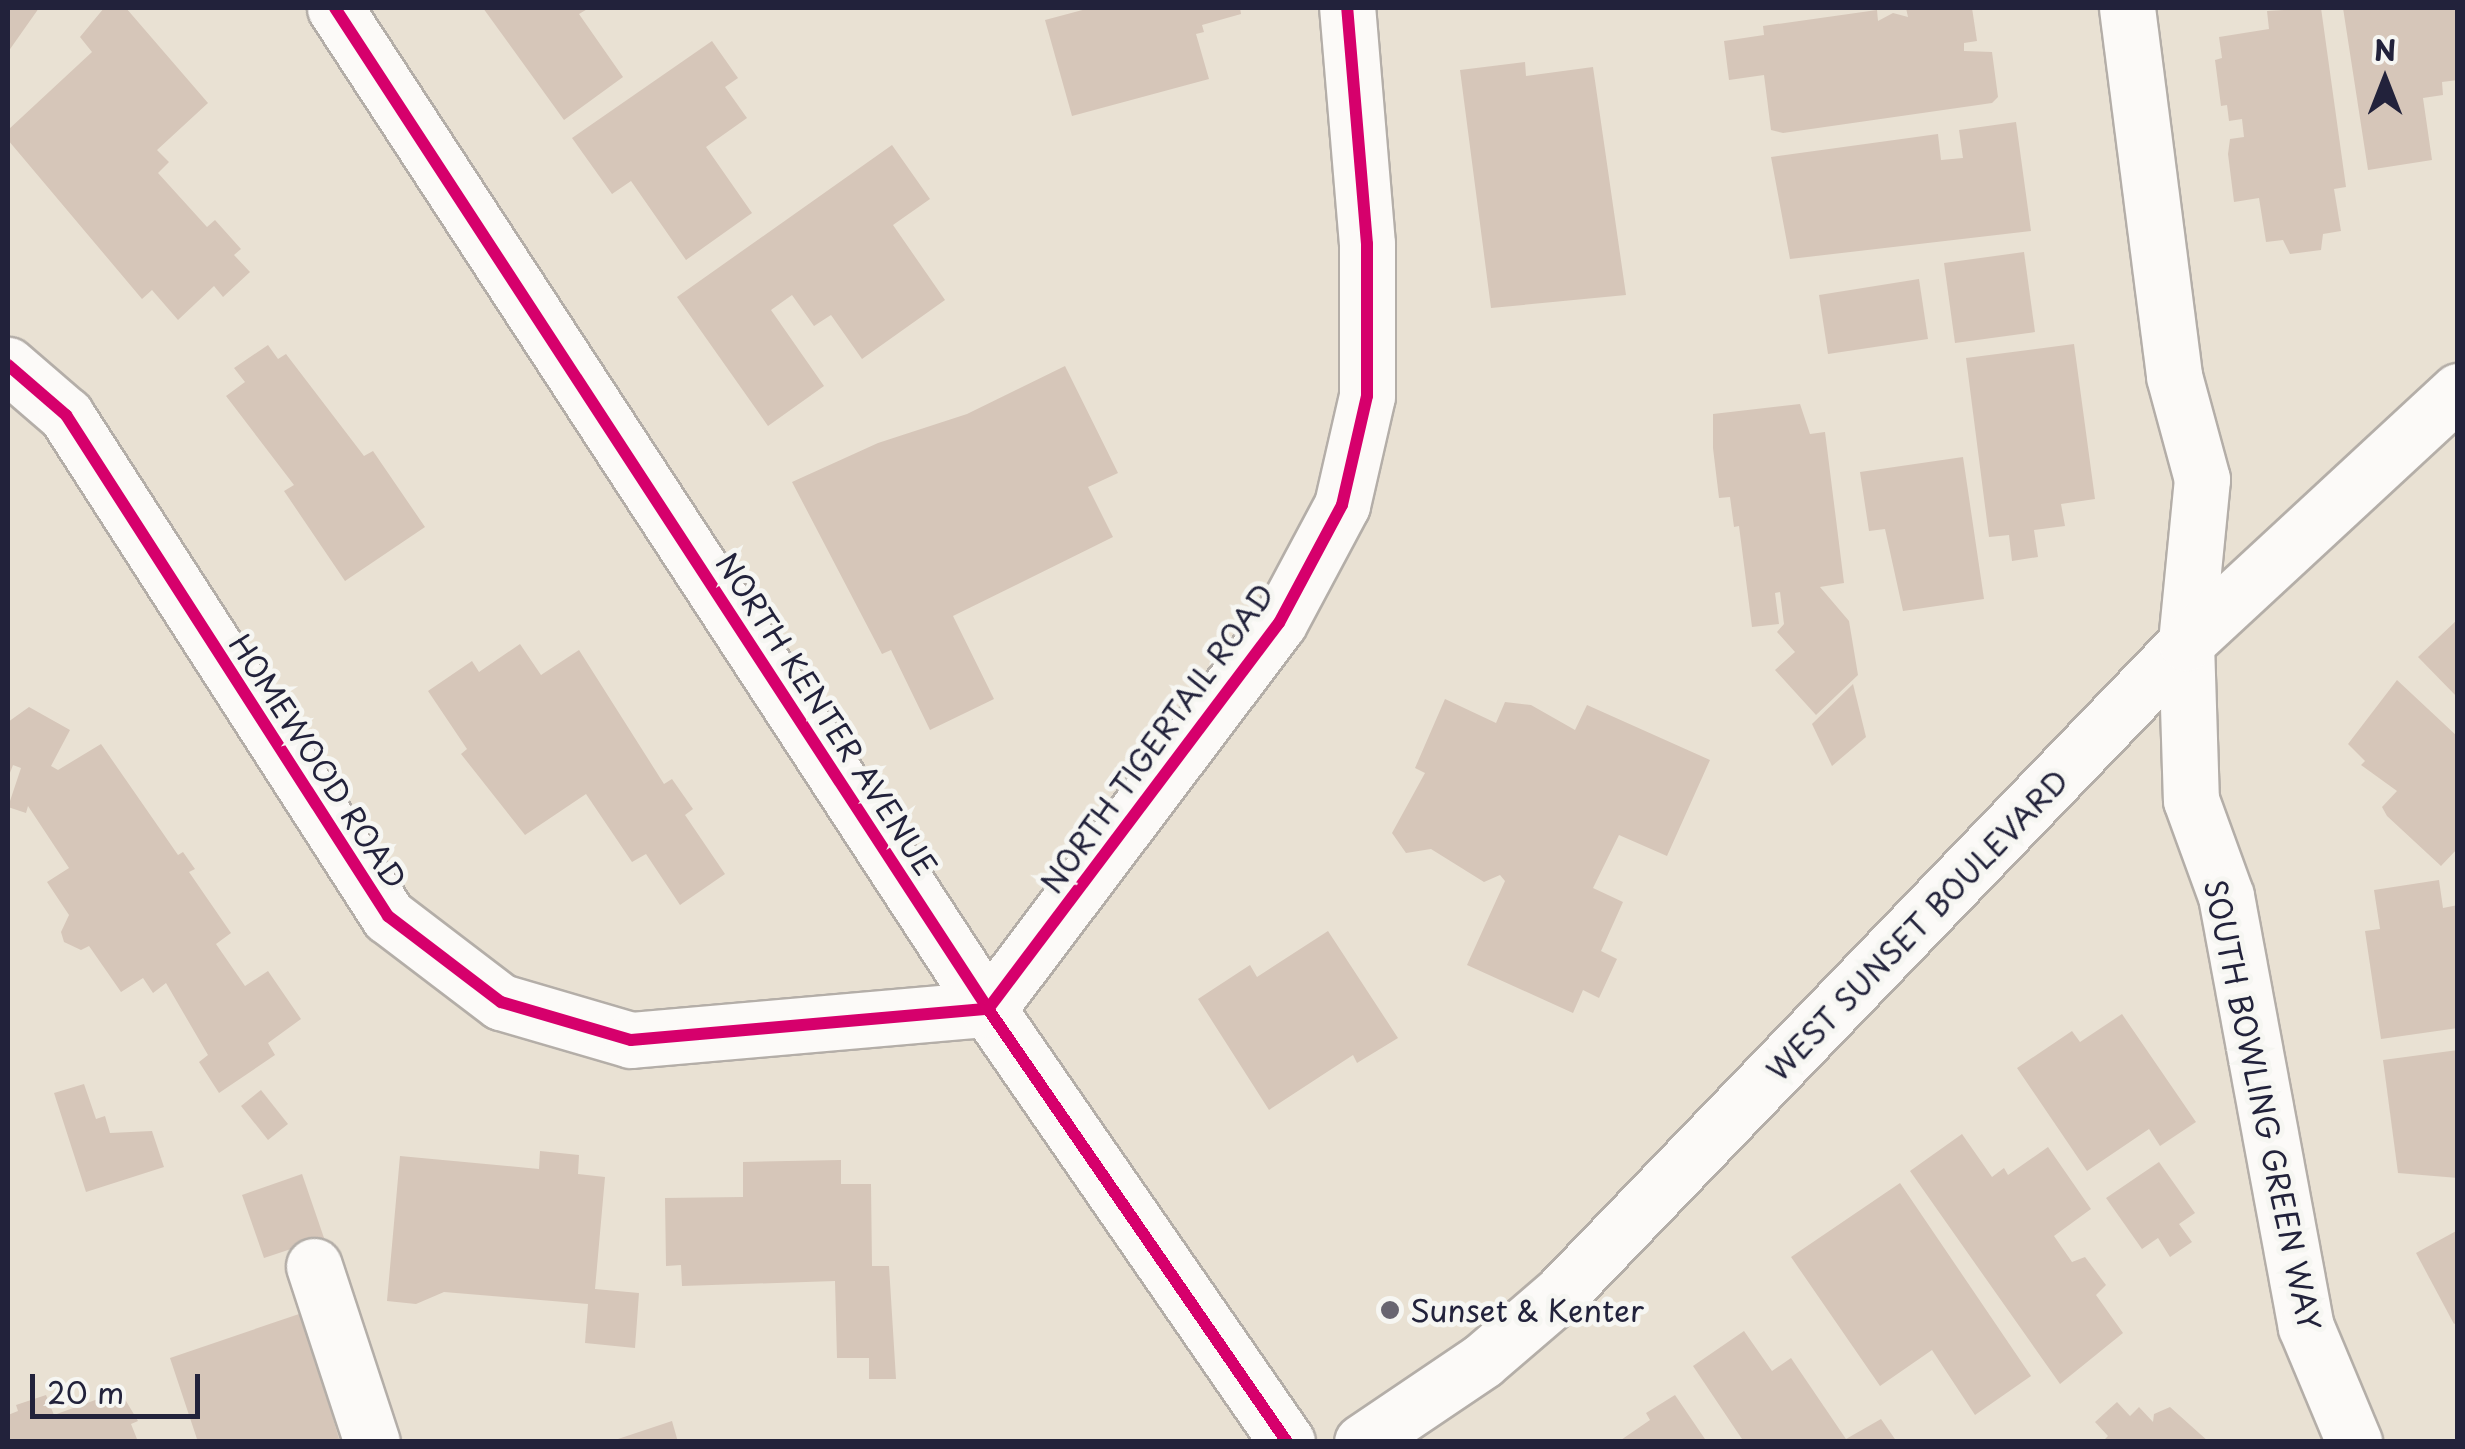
<!DOCTYPE html>
<html>
<head>
<meta charset="utf-8">
<style>
  body { margin:0 }
  #map { position:relative; width:2465px; height:1449px; overflow:hidden; background:#e9e1d3; font-family:"Playpen Sans",sans-serif }
  div>[style] { position:absolute }
  .building>* { inset:0; background:#d6c6b9 }
  .roads { filter:drop-shadow(2px 0 #b4aea8) drop-shadow(-2px 0 #b4aea8) drop-shadow(0 2px #b4aea8) drop-shadow(0 -2px #b4aea8) }
  .minor>* { height:55px; margin:-27.5px; padding:0 27.5px; transform-origin:27.5px; border-radius:27.5px; background:#fcfaf8 }
  .major>* { height:55px; margin:-27.5px; padding:0 27.5px; transform-origin:27.5px; border-radius:27.5px; background:#fcfaf8 }
  .cycleway>* { height:12px; margin:-6px; padding:0 6px; transform-origin:6px; border-radius:6px; background:#d6006c }
  .dots>* { width:28px; height:28px; translate:-50% -50%; box-sizing:border-box; border:5px solid #f6f6f2; border-radius:50% }
  span { translate:-50% -50%; white-space:nowrap; text-align:center; line-height:1.15; -webkit-text-stroke:10px #f6f6f2; paint-order:stroke }
  .street-label { font-size:30px; color:#22223b }
  .poi-label { font-size:30px; color:#22223b }
  .left { translate:0 -50%; text-align:left }
  .frame { position:absolute; inset:0; border:10px solid #22223b; pointer-events:none }
  .north { position:absolute; left:2335px; top:30px; width:100px; height:100px; -webkit-text-stroke:8px #f6f6f2; paint-order:stroke; rotate:0deg; font-size:28px; font-weight:700; line-height:40px; text-align:center; color:#22223b }
  .north::after { content:''; display:block; margin:auto; width:35px; height:45px; background:#22223b; clip-path:polygon(50% 0,100% 100%,50% 72%,0 100%) }
  .scale { position:absolute; left:30px; top:1374px; width:170px; height:45px; box-sizing:border-box; border:5px solid #22223b; border-top:0; padding-left:12px; font-size:30px; line-height:35px; white-space:nowrap; color:#22223b; -webkit-text-stroke:8px #f6f6f2; paint-order:stroke }
</style>
</head>
<body>
<div id="map">
  <div class="building">
    <i style="clip-path:polygon(8px 8px,39px 8px,8px 52px)"></i>
    <i style="clip-path:polygon(104px 8px,126px 8px,208px 103px,157px 150px,169px 162px,158px 173px,207px 227px,215px 220px,241px 249px,234px 255px,250px 272px,223px 297px,214px 286px,178px 320px,152px 290px,142px 299px,8px 140px,8px 130px,92px 52px,80px 37px)"></i>
    <i style="clip-path:polygon(483px 8px,589px 8px,579px 14px,623px 77px,564px 120px)"></i>
    <i style="clip-path:polygon(1090px 8px,1240px 8px,1241px 14px,1202px 25px,1204px 32px,1196px 34px,1209px 79px,1072px 116px,1045px 20px)"></i>
    <i style="clip-path:polygon(1906px 8px,1972px 8px,1977px 41px,1964px 43px,1964px 51px,1992px 52px,1998px 97px,1992px 103px,1783px 133px,1771px 130px,1764px 75px,1729px 80px,1724px 41px,1764px 35px,1763px 26px,1877px 10px,1878px 21px,1893px 13px,1908px 17px)"></i>
    <i style="clip-path:polygon(2321px 8px,2346px 187px,2334px 189px,2341px 231px,2323px 234px,2321px 250px,2290px 254px,2283px 240px,2266px 242px,2259px 198px,2234px 202px,2228px 154px,2230px 139px,2244px 137px,2242px 119px,2229px 121px,2227px 105px,2221px 106px,2215px 60px,2222px 58px,2219px 37px,2269px 29px,2267px 11px)"></i>
    <i style="clip-path:polygon(2343px 8px,2458px 8px,2458px 80px,2442px 82px,2443px 95px,2423px 98px,2432px 160px,2368px 170px)"></i>
    <i style="clip-path:polygon(712px 41px,738px 78px,725px 87px,747px 118px,706px 147px,752px 213px,686px 260px,631px 181px,612px 194px,572px 138px)"></i>
    <i style="clip-path:polygon(1525px 62px,1526px 76px,1593px 67px,1626px 295px,1491px 308px,1460px 70px)"></i>
    <i style="clip-path:polygon(2016px 122px,2031px 231px,1790px 259px,1771px 157px,1938px 134px,1941px 160px,1963px 158px,1959px 130px)"></i>
    <i style="clip-path:polygon(892px 145px,930px 199px,893px 225px,945px 300px,862px 359px,831px 315px,814px 326px,792px 295px,771px 310px,824px 386px,768px 426px,677px 297px)"></i>
    <i style="clip-path:polygon(2024px 252px,2035px 332px,1955px 343px,1944px 263px)"></i>
    <i style="clip-path:polygon(1919px 279px,1928px 339px,1828px 354px,1819px 295px)"></i>
    <i style="clip-path:polygon(2074px 344px,2095px 499px,2061px 504px,2065px 526px,2034px 530px,2038px 557px,2012px 561px,2009px 535px,1989px 537px,1966px 358px)"></i>
    <i style="clip-path:polygon(268px 345px,278px 359px,286px 354px,364px 456px,373px 451px,425px 527px,345px 581px,284px 491px,294px 485px,226px 396px,245px 382px,234px 368px)"></i>
    <i style="clip-path:polygon(1065px 366px,1118px 473px,1088px 487px,1113px 537px,953px 616px,994px 699px,930px 730px,891px 650px,882px 654px,792px 482px,878px 443px,967px 414px)"></i>
    <i style="clip-path:polygon(1800px 404px,1810px 434px,1825px 432px,1844px 583px,1820px 587px,1849px 621px,1858px 675px,1816px 715px,1775px 670px,1795px 652px,1777px 632px,1784px 624px,1780px 592px,1775px 593px,1779px 624px,1752px 627px,1739px 526px,1734px 527px,1730px 497px,1719px 498px,1713px 448px,1713px 414px)"></i>
    <i style="clip-path:polygon(1963px 457px,1984px 599px,1903px 611px,1885px 529px,1869px 531px,1860px 472px)"></i>
    <i style="clip-path:polygon(2458px 619px,2458px 698px,2418px 657px)"></i>
    <i style="clip-path:polygon(520px 644px,541px 675px,579px 650px,664px 784px,672px 779px,693px 809px,685px 815px,725px 874px,680px 905px,646px 854px,632px 862px,586px 794px,525px 835px,461px 754px,467px 749px,428px 691px,472px 661px,479px 672px)"></i>
    <i style="clip-path:polygon(2397px 680px,2458px 737px,2458px 848px,2441px 866px,2387px 816px,2382px 807px,2397px 791px,2361px 765px,2365px 761px,2348px 744px)"></i>
    <i style="clip-path:polygon(1853px 684px,1866px 737px,1832px 766px,1812px 724px)"></i>
    <i style="clip-path:polygon(1445px 699px,1496px 723px,1505px 702px,1531px 705px,1575px 730px,1587px 705px,1710px 760px,1667px 856px,1619px 835px,1593px 888px,1623px 902px,1601px 951px,1617px 959px,1599px 998px,1583px 990px,1573px 1013px,1467px 965px,1505px 881px,1500px 875px,1484px 882px,1431px 849px,1406px 853px,1392px 833px,1425px 773px,1415px 768px)"></i>
    <i style="clip-path:polygon(29px 707px,70px 730px,51px 766px,58px 770px,101px 744px,178px 855px,183px 852px,195px 869px,189px 872px,231px 933px,216px 944px,245px 986px,268px 971px,301px 1019px,268px 1043px,275px 1055px,219px 1093px,199px 1062px,208px 1055px,166px 983px,153px 993px,143px 978px,121px 992px,89px 946px,81px 950px,64px 942px,61px 932px,69px 915px,47px 882px,69px 868px,28px 806px,26px 813px,8px 807px,21px 768px,13px 765px,8px 778px,8px 722px)"></i>
    <i style="clip-path:polygon(2439px 880px,2443px 908px,2458px 905px,2458px 1028px,2381px 1039px,2365px 931px,2380px 929px,2374px 890px)"></i>
    <i style="clip-path:polygon(1328px 931px,1398px 1038px,1357px 1063px,1353px 1055px,1269px 1110px,1198px 999px,1250px 965px,1257px 977px)"></i>
    <i style="clip-path:polygon(2122px 1014px,2196px 1122px,2160px 1146px,2149px 1129px,2087px 1171px,2017px 1068px,2072px 1031px,2080px 1042px)"></i>
    <i style="clip-path:polygon(2458px 1050px,2458px 1178px,2398px 1173px,2383px 1060px)"></i>
    <i style="clip-path:polygon(84px 1084px,96px 1119px,105px 1116px,110px 1133px,152px 1131px,164px 1167px,86px 1192px,54px 1093px)"></i>
    <i style="clip-path:polygon(261px 1090px,288px 1124px,268px 1140px,241px 1106px)"></i>
    <i style="clip-path:polygon(1962px 1134px,1992px 1177px,2004px 1168px,2008px 1175px,2048px 1147px,2091px 1209px,2054px 1236px,2072px 1262px,2085px 1257px,2106px 1285px,2096px 1295px,2123px 1333px,2060px 1384px,1910px 1171px)"></i>
    <i style="clip-path:polygon(540px 1151px,579px 1155px,578px 1174px,605px 1177px,595px 1289px,639px 1293px,635px 1348px,585px 1343px,588px 1304px,444px 1292px,416px 1304px,387px 1301px,400px 1156px,539px 1169px)"></i>
    <i style="clip-path:polygon(841px 1160px,841px 1184px,871px 1184px,872px 1266px,889px 1266px,896px 1379px,869px 1379px,869px 1358px,837px 1358px,835px 1281px,682px 1286px,681px 1265px,666px 1266px,665px 1198px,743px 1197px,743px 1162px)"></i>
    <i style="clip-path:polygon(2159px 1162px,2195px 1213px,2179px 1224px,2192px 1242px,2170px 1257px,2158px 1238px,2142px 1249px,2106px 1198px)"></i>
    <i style="clip-path:polygon(302px 1174px,324px 1238px,264px 1258px,242px 1195px)"></i>
    <i style="clip-path:polygon(1900px 1183px,2031px 1376px,1975px 1415px,1932px 1350px,1880px 1386px,1791px 1257px)"></i>
    <i style="clip-path:polygon(2458px 1230px,2458px 1322px,2454px 1324px,2416px 1253px)"></i>
    <i style="clip-path:polygon(302px 1313px,340px 1442px,198px 1442px,170px 1358px)"></i>
    <i style="clip-path:polygon(1744px 1331px,1772px 1371px,1791px 1358px,1846px 1439px,1881px 1419px,1897px 1442px,1744px 1442px,1693px 1366px)"></i>
    <i style="clip-path:polygon(120px 1391px,138px 1421px,131px 1424px,137px 1439px,146px 1442px,8px 1442px,8px 1415px,18px 1411px,16px 1405px,46px 1395px,54px 1415px)"></i>
    <i style="clip-path:polygon(1675px 1395px,1707px 1442px,1618px 1442px,1650px 1420px,1646px 1413px)"></i>
    <i style="clip-path:polygon(2117px 1402px,2130px 1416px,2139px 1407px,2153px 1422px,2154px 1414px,2170px 1407px,2209px 1442px,2102px 1442px,2108px 1436px,2095px 1422px)"></i>
    <i style="clip-path:polygon(672px 1421px,678px 1442px,612px 1442px,612px 1441px)"></i>
  </div>
  <div class="roads">
    <div class="minor">
      <i style="left:335px;top:8px;width:1195px;rotate:56.88deg"></i>
      <i style="left:988px;top:1009px;width:526px;rotate:55.37deg"></i>
      <i style="left:2127px;top:8px;width:371px;rotate:82.7deg"></i>
      <i style="left:2174px;top:376px;width:107px;rotate:74.8deg"></i>
      <i style="left:2202px;top:479px;width:165px;rotate:95.6deg"></i>
      <i style="left:2186px;top:643px;width:157px;rotate:88.2deg"></i>
      <i style="left:2191px;top:800px;width:102px;rotate:70deg"></i>
      <i style="left:2226px;top:896px;width:438px;rotate:79.5deg"></i>
      <i style="left:2306px;top:1327px;width:125px;rotate:67.3deg"></i>
      <i style="left:8px;top:365px;width:77px;rotate:40.8deg"></i>
      <i style="left:66px;top:415px;width:596px;rotate:57.27deg"></i>
      <i style="left:388px;top:916px;width:142px;rotate:37.3deg"></i>
      <i style="left:501px;top:1002px;width:135px;rotate:16.3deg"></i>
      <i style="left:631px;top:1040px;width:358px;rotate:-5deg"></i>
      <i style="left:988px;top:1009px;width:483px;rotate:-53deg"></i>
      <i style="left:1279px;top:623px;width:134px;rotate:-61.9deg"></i>
      <i style="left:1342px;top:505px;width:112px;rotate:-77.1deg"></i>
      <i style="left:1367px;top:396px;width:152px;rotate:-90deg"></i>
      <i style="left:1367px;top:244px;width:237px;rotate:-94.8deg"></i>
      <i style="left:314px;top:1266px;width:185px;rotate:71.8deg"></i>
    </div>
    <div class="major">
      <i style="left:1362px;top:1442px;width:145px;rotate:-34deg"></i>
      <i style="left:1482px;top:1361px;width:103px;rotate:-40.7deg"></i>
      <i style="left:1560px;top:1294px;width:903px;rotate:-46.12deg"></i>
      <i style="left:2186px;top:643px;width:371px;rotate:-42.8deg"></i>
    </div>
  </div>
  <div class="cycleway">
    <i style="left:335px;top:8px;width:1195px;rotate:56.88deg"></i>
    <i style="left:988px;top:1009px;width:526px;rotate:55.37deg"></i>
    <i style="left:8px;top:365px;width:77px;rotate:40.8deg"></i>
    <i style="left:66px;top:415px;width:596px;rotate:57.27deg"></i>
    <i style="left:388px;top:916px;width:142px;rotate:37.3deg"></i>
    <i style="left:501px;top:1002px;width:135px;rotate:16.3deg"></i>
    <i style="left:631px;top:1040px;width:358px;rotate:-5deg"></i>
    <i style="left:988px;top:1009px;width:483px;rotate:-53deg"></i>
    <i style="left:1279px;top:623px;width:134px;rotate:-61.9deg"></i>
    <i style="left:1342px;top:505px;width:112px;rotate:-77.1deg"></i>
    <i style="left:1367px;top:396px;width:152px;rotate:-90deg"></i>
    <i style="left:1367px;top:244px;width:237px;rotate:-94.8deg"></i>
  </div>
  <div class="dots">
    <i style="left:1390px;top:1310px;background:#686570"></i>
  </div>
  <div class="street-label">
    <span style="left:827px;top:714px;rotate:57deg">NORTH KENTER AVENUE</span>
    <span style="left:1157px;top:738px;rotate:-54deg">NORTH TIGERTAIL ROAD</span>
    <span style="left:318px;top:761px;rotate:57deg">HOMEWOOD ROAD</span>
    <span style="left:1917px;top:925px;rotate:-46deg">WEST SUNSET BOULEVARD</span>
    <span style="left:2263px;top:1105px;rotate:78deg">SOUTH BOWLING GREEN WAY</span>
  </div>
  <div class="poi-label">
    <span class="left" style="left:1410px;top:1310px">Sunset &amp; Kenter</span>
  </div>
  <div class="frame"></div>
  <div class="north">N</div>
  <div class="scale">20 m</div>
</div>
</body>
</html>
